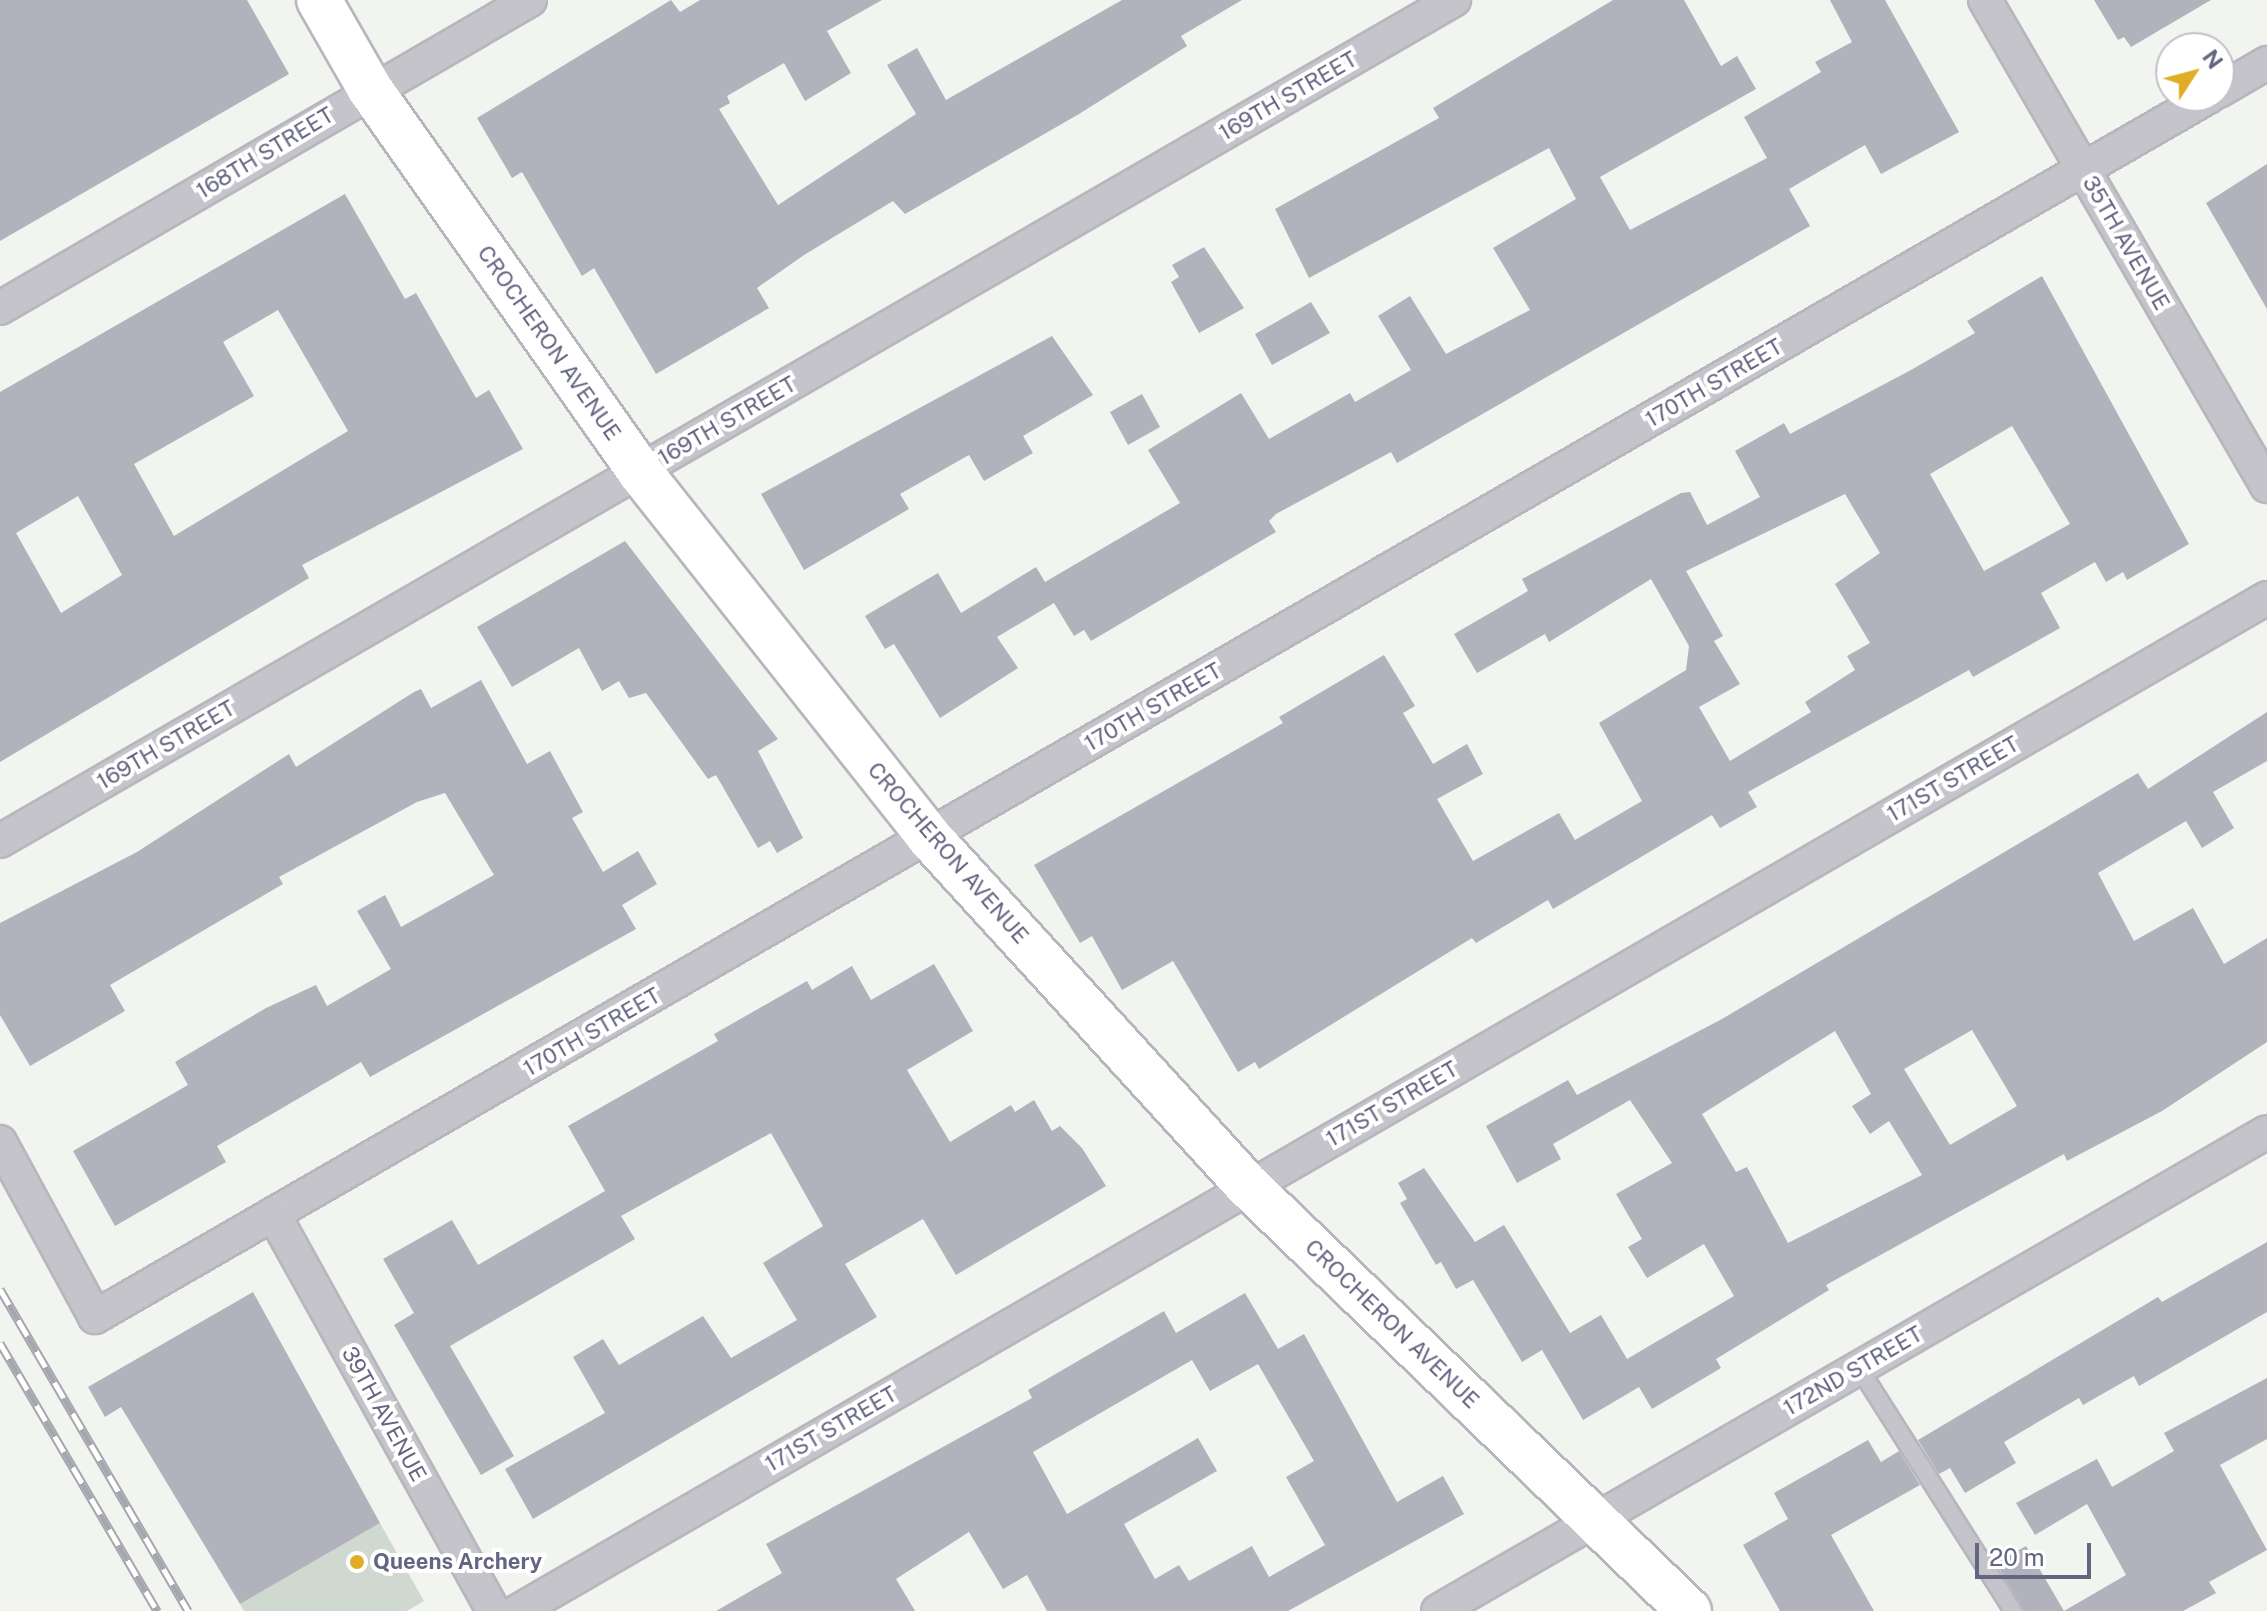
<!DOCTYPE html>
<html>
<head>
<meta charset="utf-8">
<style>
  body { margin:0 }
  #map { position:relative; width:2267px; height:1611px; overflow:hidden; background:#f2f4f0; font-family:"Public Sans",sans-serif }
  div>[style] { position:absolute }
  .green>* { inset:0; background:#d0d9d0 }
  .building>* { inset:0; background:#b1b2bc }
  .roads { filter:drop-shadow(2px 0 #b6b6be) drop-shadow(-2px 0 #b6b6be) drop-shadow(0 2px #b6b6be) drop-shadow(0 -2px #b6b6be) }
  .lane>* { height:16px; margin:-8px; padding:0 8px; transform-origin:8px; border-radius:8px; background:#c4c4ca }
  .street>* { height:32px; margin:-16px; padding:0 16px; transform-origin:16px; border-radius:16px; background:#c4c4ca }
  .secondary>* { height:44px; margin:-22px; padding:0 22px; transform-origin:22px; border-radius:22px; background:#fff }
  .rail>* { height:9px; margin-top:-4.5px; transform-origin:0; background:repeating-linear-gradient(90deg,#fff 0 18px,#a6a6af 0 36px); box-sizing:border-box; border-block:2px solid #a6a6af }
  .dots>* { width:22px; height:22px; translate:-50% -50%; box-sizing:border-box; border:4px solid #fff; border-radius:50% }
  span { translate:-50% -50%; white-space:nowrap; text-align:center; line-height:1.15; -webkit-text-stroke:8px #fff; paint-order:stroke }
  .street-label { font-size:22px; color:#646581 }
  .poi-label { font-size:22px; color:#646581; font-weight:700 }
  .left { translate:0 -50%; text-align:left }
  .north { position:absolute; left:2155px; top:32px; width:80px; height:80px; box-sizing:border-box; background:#fff; border:2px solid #c1c1cd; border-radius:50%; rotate:54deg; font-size:22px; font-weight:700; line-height:32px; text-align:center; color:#646581 }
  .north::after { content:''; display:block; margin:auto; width:28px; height:36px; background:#dfae26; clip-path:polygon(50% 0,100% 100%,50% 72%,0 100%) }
  .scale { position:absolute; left:1975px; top:1543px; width:116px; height:36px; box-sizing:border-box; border:4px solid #646581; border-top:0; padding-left:10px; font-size:24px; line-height:28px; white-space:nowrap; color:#646581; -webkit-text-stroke:6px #fff; paint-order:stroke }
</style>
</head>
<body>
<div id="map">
  <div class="green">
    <i style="clip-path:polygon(380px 1523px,424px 1601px,407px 1611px,244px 1611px,240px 1604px)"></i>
  </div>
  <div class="building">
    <i style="clip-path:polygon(0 0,247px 0,289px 74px,0 241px)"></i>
    <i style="clip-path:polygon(671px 0,680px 12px,700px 0,882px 0,827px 31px,851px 73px,805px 101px,784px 63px,727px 96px,730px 103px,719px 109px,778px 205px,916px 114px,887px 65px,917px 48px,946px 100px,1122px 0,1242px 0,1181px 36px,1187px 46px,1079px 114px,905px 214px,893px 201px,804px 255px,757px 288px,769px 308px,656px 374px,594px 268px,582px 276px,522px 172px,512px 178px,477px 118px)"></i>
    <i style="clip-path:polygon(1613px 0,1684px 0,1721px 66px,1737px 56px,1756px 89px,1600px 177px,1630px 230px,1767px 158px,1744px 117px,1821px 72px,1815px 62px,1852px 42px,1830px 0,1885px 0,1959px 132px,1881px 174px,1865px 145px,1789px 189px,1810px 226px,1397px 463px,1391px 452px,1276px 514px,1269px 521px,1276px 532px,1091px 641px,1084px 630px,1074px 636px,1054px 603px,997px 637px,1018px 668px,940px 718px,894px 644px,885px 649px,865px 616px,938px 573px,961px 613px,1036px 567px,1045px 582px,1180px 503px,1148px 450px,1241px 393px,1269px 439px,1350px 393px,1355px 402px,1411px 370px,1378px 316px,1410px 296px,1446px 354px,1530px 310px,1493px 248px,1576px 199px,1549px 148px,1309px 278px,1275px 209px,1439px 118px,1433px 108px)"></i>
    <i style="clip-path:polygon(2094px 0,2211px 0,2131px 47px,2124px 37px,2118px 40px)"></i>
    <i style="clip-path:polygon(2267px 164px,2267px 309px,2206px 203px)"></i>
    <i style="clip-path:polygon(evenodd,345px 194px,405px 299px,416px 293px,476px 398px,489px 390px,523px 449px,302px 565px,309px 578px,0 762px,0 392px,345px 194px,278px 310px,348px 431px,174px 536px,134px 464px,254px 396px,223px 342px,278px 310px,345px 194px,78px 496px,122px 575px,61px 613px,16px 533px,78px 496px)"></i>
    <i style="clip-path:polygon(1204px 247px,1244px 308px,1199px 333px,1171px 282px,1179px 277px,1172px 265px)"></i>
    <i style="clip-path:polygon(evenodd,2042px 276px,2189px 544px,2127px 580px,2123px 572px,2106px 582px,2095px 562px,2041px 593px,2060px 628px,1973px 677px,1969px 670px,1748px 792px,1757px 807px,1720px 828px,1712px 815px,1553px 909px,1548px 900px,1476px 943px,1472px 938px,1259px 1069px,1255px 1062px,1238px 1072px,1173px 961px,1122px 990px,1092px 936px,1080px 943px,1034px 865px,1283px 723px,1279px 717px,1384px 655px,1415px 706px,1403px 713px,1433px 764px,1467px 744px,1483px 774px,1437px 799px,1473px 861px,1559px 813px,1575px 840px,1642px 801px,1599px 723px,1686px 670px,1689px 646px,1651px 579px,1549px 642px,1545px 634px,1477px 673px,1454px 634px,1528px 591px,1522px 579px,1681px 493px,1690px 492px,1707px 525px,1760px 497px,1735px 451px,1784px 423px,1790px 434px,1911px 370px,1975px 333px,1967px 321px,2042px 276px,2012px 426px,2070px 524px,1984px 571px,1930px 474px,2012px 426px,2042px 276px,1845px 494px,1880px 553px,1835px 584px,1870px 643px,1847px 656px,1855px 670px,1805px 702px,1811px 712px,1730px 761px,1699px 707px,1740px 684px,1714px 641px,1723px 636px,1686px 571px,1845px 494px)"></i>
    <i style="clip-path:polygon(1311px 302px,1330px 333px,1272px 365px,1255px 334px)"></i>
    <i style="clip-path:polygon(1052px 336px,1093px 395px,1023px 436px,1033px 453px,984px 481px,969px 455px,900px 494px,909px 509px,804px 570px,761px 494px)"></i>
    <i style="clip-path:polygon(1142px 394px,1160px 427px,1128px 445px,1110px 412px)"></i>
    <i style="clip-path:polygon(625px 541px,778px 739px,758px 751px,803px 838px,777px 853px,770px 841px,758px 848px,716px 775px,708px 779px,646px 693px,629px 698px,619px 681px,602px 691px,579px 648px,512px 687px,477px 627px)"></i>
    <i style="clip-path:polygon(481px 680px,527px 764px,550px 751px,583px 812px,572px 818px,603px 872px,638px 851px,657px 884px,622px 905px,636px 929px,370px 1077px,361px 1062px,217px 1146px,226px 1162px,115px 1226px,73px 1151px,188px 1085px,175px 1062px,266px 1008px,316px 985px,327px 1006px,391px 969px,357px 911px,385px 895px,401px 927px,494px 875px,445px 793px,417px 802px,279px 877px,283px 884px,110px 985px,125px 1011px,30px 1066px,0 1015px,0 923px,137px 852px,289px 754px,296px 767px,414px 692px,421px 689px,431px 708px)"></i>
    <i style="clip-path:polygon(evenodd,2267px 712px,2267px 761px,2213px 792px,2234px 828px,2202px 848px,2186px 821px,2098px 873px,2134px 941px,2193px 908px,2224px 964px,2267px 938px,2267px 1042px,2162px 1111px,2067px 1161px,2064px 1154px,1826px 1285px,1829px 1290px,1716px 1359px,1721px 1368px,1652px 1409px,1639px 1387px,1583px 1420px,1542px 1350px,1522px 1362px,1473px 1280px,1456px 1289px,1441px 1262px,1436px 1265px,1400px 1203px,1407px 1199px,1398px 1183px,1424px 1168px,1475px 1242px,1504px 1225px,1570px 1333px,1601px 1315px,1627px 1359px,1734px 1296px,1704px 1244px,1647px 1278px,1628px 1247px,1642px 1239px,1616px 1194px,1672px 1163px,1630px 1100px,1553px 1144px,1561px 1159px,1517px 1183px,1486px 1126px,1568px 1080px,1577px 1095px,1722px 1019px,2138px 773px,2148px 789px,2267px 712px,1972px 1030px,2017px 1106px,1950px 1145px,1904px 1069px,1972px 1030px,2267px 712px,1835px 1031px,1871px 1094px,1852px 1106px,1870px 1134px,1889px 1121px,1922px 1175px,1788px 1243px,1747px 1167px,1736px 1172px,1702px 1114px,1835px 1031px)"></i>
    <i style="clip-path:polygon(934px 964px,973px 1031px,907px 1070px,950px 1142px,1011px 1105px,1015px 1112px,1034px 1100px,1052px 1131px,1060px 1126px,1082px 1148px,1106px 1186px,956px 1275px,923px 1219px,845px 1264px,877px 1317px,533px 1519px,505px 1469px,605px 1413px,573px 1357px,603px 1339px,619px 1365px,703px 1316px,731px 1358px,797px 1320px,763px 1263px,823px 1226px,771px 1133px,621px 1216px,635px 1239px,450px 1346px,514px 1456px,481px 1475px,394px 1325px,414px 1313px,383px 1259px,452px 1220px,478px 1265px,605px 1191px,568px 1126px,718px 1041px,714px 1034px,807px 981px,812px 990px,852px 966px,871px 1000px)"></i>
    <i style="clip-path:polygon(2267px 1242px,2267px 1312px,2139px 1386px,2134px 1376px,2083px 1405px,2079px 1398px,2004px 1442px,2016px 1463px,1965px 1493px,1950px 1468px,1939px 1474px,1918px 1440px,2158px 1297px,2162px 1302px)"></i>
    <i style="clip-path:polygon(253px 1292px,380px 1523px,240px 1604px,121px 1407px,105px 1417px,88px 1387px)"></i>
    <i style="clip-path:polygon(evenodd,1245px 1293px,1278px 1349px,1304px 1334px,1397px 1502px,1443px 1476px,1464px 1514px,1288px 1611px,1047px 1611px,1027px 1575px,1003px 1589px,969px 1532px,896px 1579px,915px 1611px,716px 1611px,782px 1573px,766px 1544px,1032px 1398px,1028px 1390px,1164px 1311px,1176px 1333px,1245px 1293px,1192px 1360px,1210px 1391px,1258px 1364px,1314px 1461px,1286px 1477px,1325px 1545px,1269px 1577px,1252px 1546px,1189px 1581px,1179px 1565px,1155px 1579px,1124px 1524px,1217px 1471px,1198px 1438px,1067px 1514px,1033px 1452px,1192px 1360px)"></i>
    <i style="clip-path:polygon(2267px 1378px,2267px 1439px,2220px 1465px,2267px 1550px,2209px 1582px,2216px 1593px,2183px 1611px,2024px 1611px,1996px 1563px,2026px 1546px,2064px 1611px,2126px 1575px,2087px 1504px,2035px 1535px,2016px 1503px,2097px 1459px,2112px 1487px,2174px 1451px,2164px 1433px)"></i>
    <i style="clip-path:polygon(1868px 1440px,1881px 1462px,1899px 1451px,1920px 1485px,1831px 1535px,1874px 1611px,1780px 1611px,1743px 1545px,1788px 1519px,1774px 1493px)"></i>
  </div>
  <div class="roads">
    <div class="lane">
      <i style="left:1859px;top:1368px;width:288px;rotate:57.6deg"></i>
    </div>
    <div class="street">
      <i style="left:1985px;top:0;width:562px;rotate:59.88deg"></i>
      <i style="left:2219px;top:91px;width:56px;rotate:-30.3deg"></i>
      <i style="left:0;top:308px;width:613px;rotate:-30.16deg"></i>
      <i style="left:0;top:841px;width:1680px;rotate:-30.05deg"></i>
      <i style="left:0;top:1142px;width:199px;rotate:61.5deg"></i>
      <i style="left:95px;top:1317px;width:2442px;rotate:-30deg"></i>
      <i style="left:275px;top:1217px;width:450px;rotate:61deg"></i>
      <i style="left:518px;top:1611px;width:2021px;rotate:-30.08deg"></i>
      <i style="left:1438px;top:1611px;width:957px;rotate:-30.02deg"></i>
    </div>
    <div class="secondary">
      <i style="left:319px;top:0;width:103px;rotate:60.2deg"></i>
      <i style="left:370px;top:89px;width:469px;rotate:54.8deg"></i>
      <i style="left:640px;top:472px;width:466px;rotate:51.6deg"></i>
      <i style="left:929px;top:837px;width:474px;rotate:47.6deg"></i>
      <i style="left:1249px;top:1187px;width:611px;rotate:43.94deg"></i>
    </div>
  </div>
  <div class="rail">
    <i style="left:0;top:1289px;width:373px;rotate:59.7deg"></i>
    <i style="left:0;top:1343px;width:311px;rotate:59.6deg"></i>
  </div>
  <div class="dots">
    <i style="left:357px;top:1562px;background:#dfae26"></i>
  </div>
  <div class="street-label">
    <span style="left:1288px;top:96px;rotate:-30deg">169TH STREET</span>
    <span style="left:265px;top:153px;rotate:-31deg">168TH STREET</span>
    <span style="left:2126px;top:243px;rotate:60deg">35TH AVENUE</span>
    <span style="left:549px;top:343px;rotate:55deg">CROCHERON AVENUE</span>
    <span style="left:1714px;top:383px;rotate:-30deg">170TH STREET</span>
    <span style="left:727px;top:421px;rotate:-30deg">169TH STREET</span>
    <span style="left:1153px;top:707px;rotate:-30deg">170TH STREET</span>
    <span style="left:166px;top:745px;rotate:-30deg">169TH STREET</span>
    <span style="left:1953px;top:779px;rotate:-30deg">171ST STREET</span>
    <span style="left:948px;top:853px;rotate:49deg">CROCHERON AVENUE</span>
    <span style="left:592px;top:1032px;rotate:-30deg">170TH STREET</span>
    <span style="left:1392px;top:1104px;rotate:-30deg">171ST STREET</span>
    <span style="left:1392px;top:1324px;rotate:44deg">CROCHERON AVENUE</span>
    <span style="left:1853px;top:1371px;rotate:-30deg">172ND STREET</span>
    <span style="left:384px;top:1414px;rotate:61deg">39TH AVENUE</span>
    <span style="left:831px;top:1429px;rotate:-30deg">171ST STREET</span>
  </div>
  <div class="poi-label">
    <span class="left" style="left:373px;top:1562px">Queens Archery</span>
  </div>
  <div class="north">N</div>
  <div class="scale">20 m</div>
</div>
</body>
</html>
